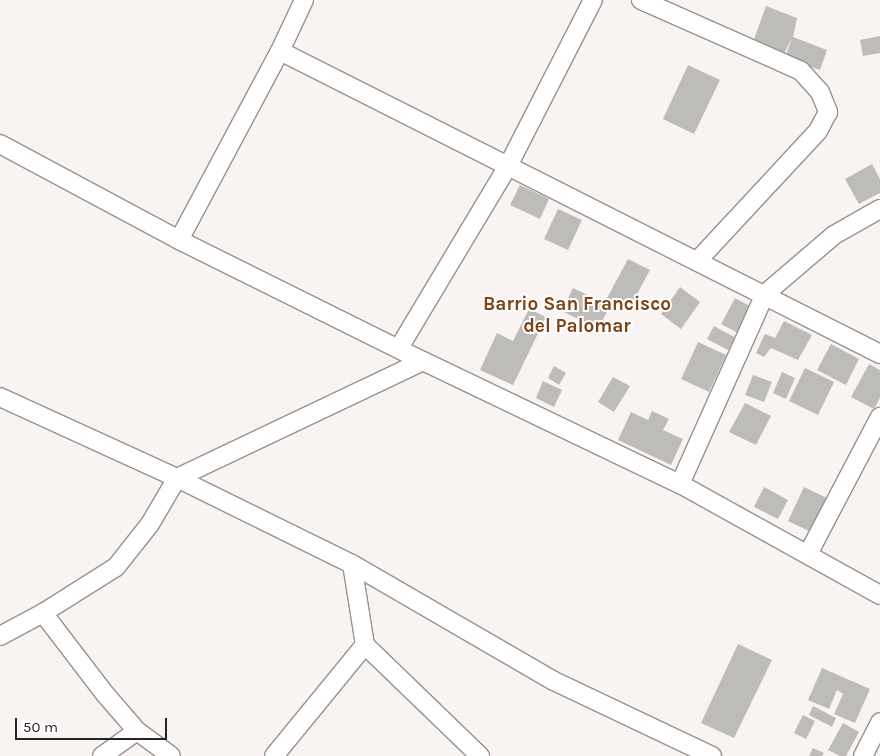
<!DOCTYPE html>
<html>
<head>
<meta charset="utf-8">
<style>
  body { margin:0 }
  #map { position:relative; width:880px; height:756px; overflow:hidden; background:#f9f4f2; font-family:Karla,sans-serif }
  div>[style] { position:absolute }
  .building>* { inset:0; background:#bebcb8 }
  .roads { filter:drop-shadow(1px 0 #969290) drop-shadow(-1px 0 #969290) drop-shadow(0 1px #969290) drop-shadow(0 -1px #969290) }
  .street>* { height:18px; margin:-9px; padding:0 9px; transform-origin:9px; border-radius:9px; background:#fff }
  span { translate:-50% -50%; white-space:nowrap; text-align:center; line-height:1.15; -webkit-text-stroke:4px #fff; paint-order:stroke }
  .neighbourhood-label { font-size:19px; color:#7f4315; font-weight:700 }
  .scale { position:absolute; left:15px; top:718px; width:152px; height:22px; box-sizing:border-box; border:2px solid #272524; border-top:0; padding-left:6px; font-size:15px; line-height:18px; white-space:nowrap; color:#272524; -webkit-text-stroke:4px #fff; paint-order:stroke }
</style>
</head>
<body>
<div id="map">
  <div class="building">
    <i style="clip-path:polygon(766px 6px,797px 18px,793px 37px,827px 50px,820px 70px,785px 58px,792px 38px,784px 54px,753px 42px)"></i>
    <i style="clip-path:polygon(880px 36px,880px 53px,863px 56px,860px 40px)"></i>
    <i style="clip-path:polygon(688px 65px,720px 80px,694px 134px,663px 119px)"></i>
    <i style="clip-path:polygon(872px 164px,880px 179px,880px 193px,859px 204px,845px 179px)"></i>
    <i style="clip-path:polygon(520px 185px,549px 199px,540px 219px,510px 205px)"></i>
    <i style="clip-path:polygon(558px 209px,582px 220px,568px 250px,544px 239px)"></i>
    <i style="clip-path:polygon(628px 259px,650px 270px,629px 309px,607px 298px)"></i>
    <i style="clip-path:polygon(680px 287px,700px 302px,681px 329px,661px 314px)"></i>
    <i style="clip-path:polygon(573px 288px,610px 306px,598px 329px,562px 311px)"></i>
    <i style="clip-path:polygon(735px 298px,752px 307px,738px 333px,721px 324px)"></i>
    <i style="clip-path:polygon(529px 309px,546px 317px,513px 385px,480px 370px,497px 333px,513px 341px)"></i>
    <i style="clip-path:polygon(784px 321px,812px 335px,798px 360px,771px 348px,764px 357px,756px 353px,765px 334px,775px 338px)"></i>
    <i style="clip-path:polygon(714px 326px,736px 338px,728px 350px,707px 339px)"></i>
    <i style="clip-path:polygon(698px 342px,726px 355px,709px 392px,681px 379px)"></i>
    <i style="clip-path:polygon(831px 344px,859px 359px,846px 385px,817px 370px)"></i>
    <i style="clip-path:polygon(869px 364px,880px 370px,880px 398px,874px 409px,851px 397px)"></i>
    <i style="clip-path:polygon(554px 366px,566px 373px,559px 385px,548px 378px)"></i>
    <i style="clip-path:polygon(805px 368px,834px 382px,818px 415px,789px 401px)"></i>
    <i style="clip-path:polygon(782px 372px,795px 378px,786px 399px,773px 393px)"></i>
    <i style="clip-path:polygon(753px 375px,772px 382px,764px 402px,745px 395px)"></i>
    <i style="clip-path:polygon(613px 377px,630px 386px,614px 412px,598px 402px)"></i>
    <i style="clip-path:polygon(543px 381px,562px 390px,554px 407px,536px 398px)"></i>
    <i style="clip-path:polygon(745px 403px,771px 416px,756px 445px,729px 432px)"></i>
    <i style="clip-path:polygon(652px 411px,669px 419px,663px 430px,683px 439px,671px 465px,618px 440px,631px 412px,648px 420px)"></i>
    <i style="clip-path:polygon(764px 487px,788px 500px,778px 519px,754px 507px)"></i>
    <i style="clip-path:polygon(804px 487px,827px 498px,811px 532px,788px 521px)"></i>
    <i style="clip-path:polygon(738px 644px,772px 660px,734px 738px,701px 723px)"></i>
    <i style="clip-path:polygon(822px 668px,870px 689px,855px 723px,834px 714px,843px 694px,837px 690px,829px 709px,808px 700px)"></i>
    <i style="clip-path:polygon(813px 706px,836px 718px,832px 727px,809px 715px)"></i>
    <i style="clip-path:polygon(803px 715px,815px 721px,806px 739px,794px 733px)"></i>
    <i style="clip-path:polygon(843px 723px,859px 732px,846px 756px,840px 756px,828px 750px)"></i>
    <i style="clip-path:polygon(813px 748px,824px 753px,822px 756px,809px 756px)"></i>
  </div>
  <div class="roads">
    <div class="street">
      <i style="left:641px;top:0;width:175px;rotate:23.9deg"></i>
      <i style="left:801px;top:71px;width:28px;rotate:48deg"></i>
      <i style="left:820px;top:92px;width:22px;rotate:68deg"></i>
      <i style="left:828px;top:112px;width:21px;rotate:118deg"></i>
      <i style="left:818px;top:131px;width:178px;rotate:132.9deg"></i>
      <i style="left:280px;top:51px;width:672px;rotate:26.79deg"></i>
      <i style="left:0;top:144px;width:203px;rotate:28.2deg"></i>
      <i style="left:179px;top:240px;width:272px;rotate:26.4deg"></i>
      <i style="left:423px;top:361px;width:285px;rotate:25.6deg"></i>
      <i style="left:680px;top:484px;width:229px;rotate:29deg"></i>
      <i style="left:179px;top:240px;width:214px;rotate:-61.9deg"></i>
      <i style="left:280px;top:51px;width:56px;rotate:-64.8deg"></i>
      <i style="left:399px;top:348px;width:212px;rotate:-59.1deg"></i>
      <i style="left:508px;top:166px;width:186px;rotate:-62.9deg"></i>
      <i style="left:0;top:397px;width:195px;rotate:24.6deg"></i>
      <i style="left:177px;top:478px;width:195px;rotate:26.2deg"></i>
      <i style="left:352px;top:564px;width:233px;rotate:30.1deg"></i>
      <i style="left:554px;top:681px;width:175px;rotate:25.4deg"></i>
      <i style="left:680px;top:484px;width:208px;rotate:-65.9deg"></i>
      <i style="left:765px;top:294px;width:91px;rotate:-40.5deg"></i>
      <i style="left:834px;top:235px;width:53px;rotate:-29.5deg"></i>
      <i style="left:808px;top:554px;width:155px;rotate:-62.3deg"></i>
      <i style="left:43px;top:613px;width:102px;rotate:52.6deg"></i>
      <i style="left:105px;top:694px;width:49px;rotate:49.1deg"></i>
      <i style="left:137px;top:731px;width:42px;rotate:36.3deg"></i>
      <i style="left:0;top:636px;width:49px;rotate:-28.1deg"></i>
      <i style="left:43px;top:613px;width:86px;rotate:-32.2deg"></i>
      <i style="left:116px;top:567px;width:55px;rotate:-51.7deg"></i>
      <i style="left:150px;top:524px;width:53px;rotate:-59.6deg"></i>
      <i style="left:177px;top:478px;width:272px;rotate:-25.4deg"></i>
      <i style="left:365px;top:645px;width:160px;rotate:44deg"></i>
      <i style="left:102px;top:756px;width:43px;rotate:-35.5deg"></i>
      <i style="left:274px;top:756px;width:144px;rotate:-50.7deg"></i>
      <i style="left:365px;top:645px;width:82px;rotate:-99.1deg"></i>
      <i style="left:863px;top:756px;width:38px;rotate:-63deg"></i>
    </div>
  </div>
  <div class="neighbourhood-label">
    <span style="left:577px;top:316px">Barrio San Francisco<br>del Palomar</span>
  </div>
  <div class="scale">50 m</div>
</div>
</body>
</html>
